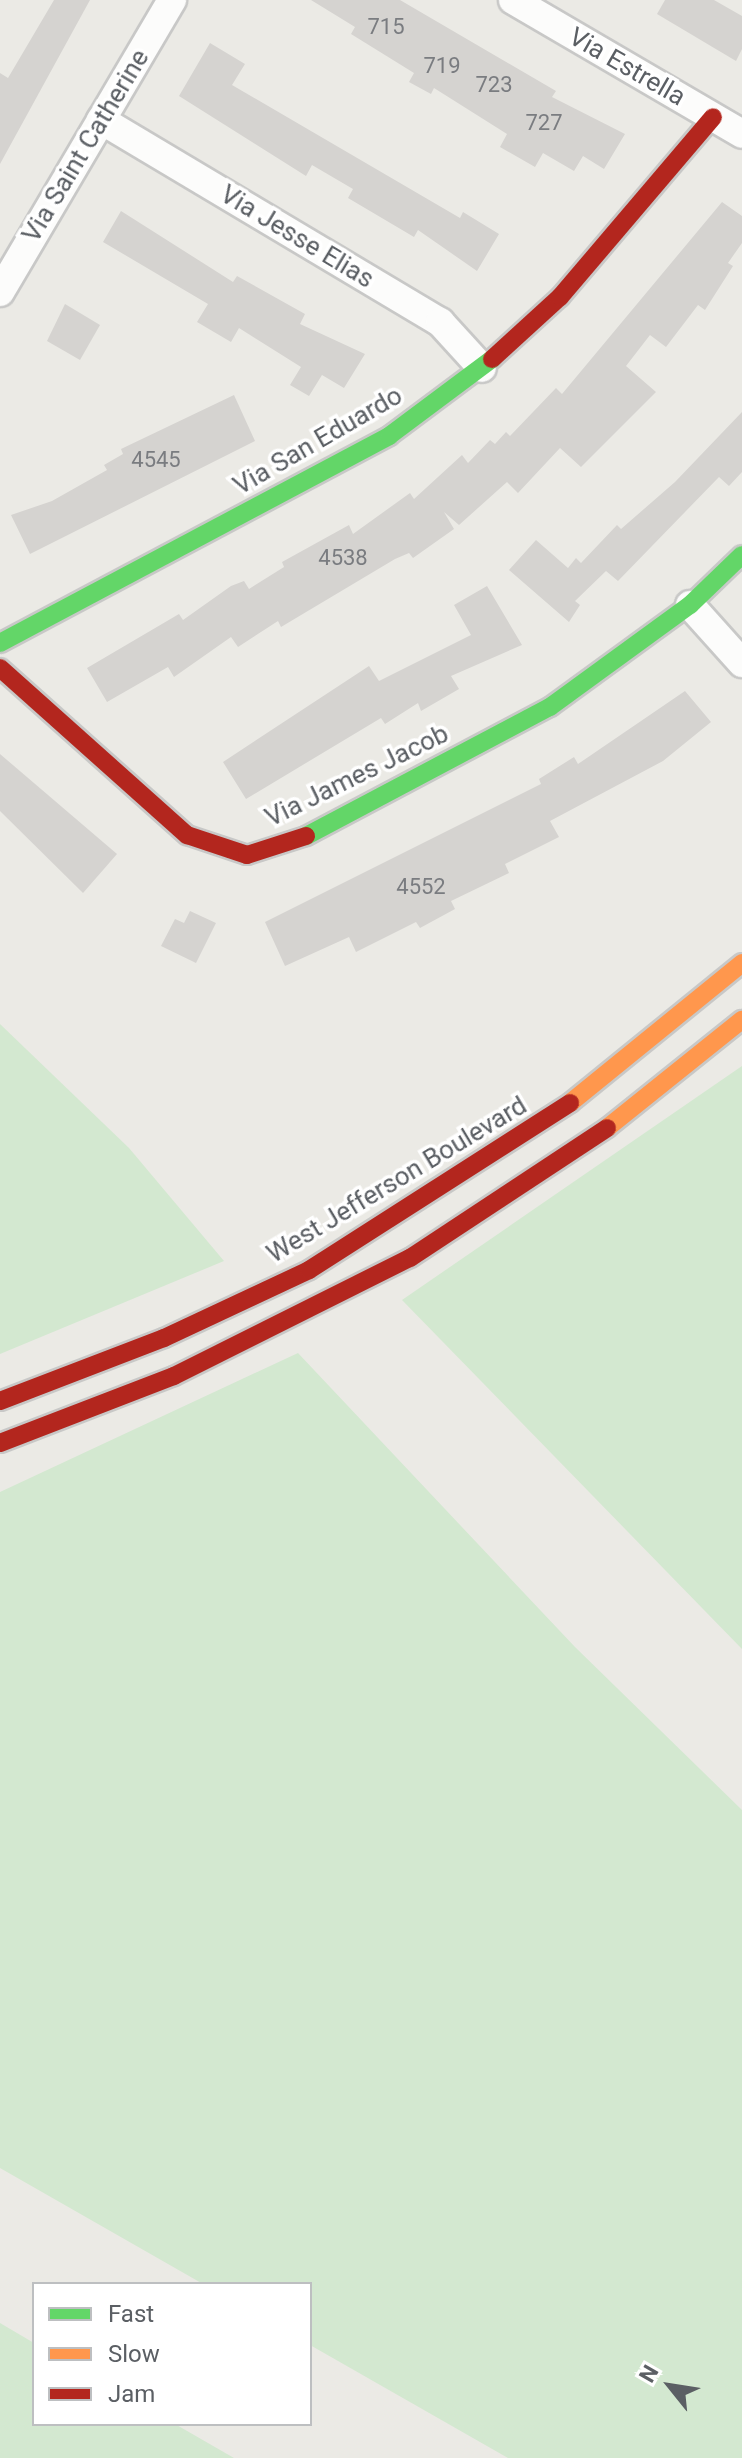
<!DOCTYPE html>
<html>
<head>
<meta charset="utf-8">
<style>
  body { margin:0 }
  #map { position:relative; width:742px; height:2458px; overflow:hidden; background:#ebeae5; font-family:Roboto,sans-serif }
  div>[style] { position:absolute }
  .green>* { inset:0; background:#d3e8d0 }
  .building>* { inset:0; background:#d5d3d0 }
  .roads { filter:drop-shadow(2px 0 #c8c8c7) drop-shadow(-2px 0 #c8c8c7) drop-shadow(0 2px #c8c8c7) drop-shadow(0 -2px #c8c8c7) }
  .street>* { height:28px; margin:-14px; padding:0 14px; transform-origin:14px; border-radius:14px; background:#fcfcfb }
  .fast>* { height:18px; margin:-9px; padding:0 9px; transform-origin:9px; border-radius:9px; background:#63d668 }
  .slow>* { height:18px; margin:-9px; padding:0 9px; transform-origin:9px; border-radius:9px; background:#ff974d }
  .jam>* { height:18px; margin:-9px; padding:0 9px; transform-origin:9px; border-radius:9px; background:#b3261e }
  span { translate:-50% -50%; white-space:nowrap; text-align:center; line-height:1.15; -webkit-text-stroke:7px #fff; paint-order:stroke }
  .number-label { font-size:22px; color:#7a7c80 }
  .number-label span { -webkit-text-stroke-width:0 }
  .street-label { font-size:26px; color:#5b5f64 }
  .legend { position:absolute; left:32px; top:2282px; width:280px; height:144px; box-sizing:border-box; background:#fff; border:2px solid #bdbfc1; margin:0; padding:10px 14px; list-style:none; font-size:24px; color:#5b5f64 }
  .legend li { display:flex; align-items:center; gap:16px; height:40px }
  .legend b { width:40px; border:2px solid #bdbfc1 }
  .north { position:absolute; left:630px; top:2346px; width:80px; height:80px; -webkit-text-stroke:6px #fff; paint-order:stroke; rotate:300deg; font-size:22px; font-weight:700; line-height:32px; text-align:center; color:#5b5f64 }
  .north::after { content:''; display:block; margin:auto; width:28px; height:36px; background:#5b5f64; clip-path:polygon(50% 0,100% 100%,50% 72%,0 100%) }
</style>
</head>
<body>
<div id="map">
  <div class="green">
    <i style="clip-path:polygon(0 1024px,129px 1148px,224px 1261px,0 1354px)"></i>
    <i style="clip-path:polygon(742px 1066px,742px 1649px,402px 1300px)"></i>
    <i style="clip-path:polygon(298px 1353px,575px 1647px,742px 1810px,742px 2458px,508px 2458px,310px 2345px,310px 2284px,203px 2284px,0 2168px,0 1492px)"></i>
    <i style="clip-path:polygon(0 2323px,34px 2343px,34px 2424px,175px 2424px,234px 2458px,0 2458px)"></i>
  </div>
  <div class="building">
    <i style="clip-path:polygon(54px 0,90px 0,0 164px,0 73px,8px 78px)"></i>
    <i style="clip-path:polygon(311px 0,400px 0,556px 91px,552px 97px,625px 134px,604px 169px,583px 156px,574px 171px,543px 153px,535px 167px,500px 147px,507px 134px,434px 88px,431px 94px,409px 82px,414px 73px,351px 34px,355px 27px)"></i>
    <i style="clip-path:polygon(665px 0,714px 0,742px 16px,742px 49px,736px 61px,657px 14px)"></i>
    <i style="clip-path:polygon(210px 43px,245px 64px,232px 85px,460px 218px,463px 212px,499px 234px,477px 271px,418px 230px,414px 237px,348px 198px,353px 189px,312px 165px,306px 176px,179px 96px)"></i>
    <i style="clip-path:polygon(722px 202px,742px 216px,742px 243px,728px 263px,733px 266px,705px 310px,698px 305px,666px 347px,650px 335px,626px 366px,656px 392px,581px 467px,560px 448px,518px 493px,507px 482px,459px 525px,444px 512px,454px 529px,413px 558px,409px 553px,395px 559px,281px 627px,278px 621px,238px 647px,231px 637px,174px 677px,168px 667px,107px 702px,87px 668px,179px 614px,183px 620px,231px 586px,244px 581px,249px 589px,284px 567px,282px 562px,349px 525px,353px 534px,410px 493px,414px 499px,462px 455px,468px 463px,490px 440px,495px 444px,506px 432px,510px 436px,556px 388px,562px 394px)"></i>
    <i style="clip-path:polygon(121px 211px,233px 282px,237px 276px,305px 314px,300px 324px,365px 354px,344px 388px,322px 375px,309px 396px,290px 385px,301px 367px,239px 328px,231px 342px,197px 322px,208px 304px,103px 242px)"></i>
    <i style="clip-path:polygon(65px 304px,100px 325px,80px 360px,47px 341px)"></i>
    <i style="clip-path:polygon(234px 395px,255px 441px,30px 554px,11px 515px,52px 501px,107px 470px,104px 465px,123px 454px,121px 449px)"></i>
    <i style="clip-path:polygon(742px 412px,742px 472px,729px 486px,719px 477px,618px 581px,606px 571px,575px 601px,580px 605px,569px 622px,509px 570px,536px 540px,568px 568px,576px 558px,581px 563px,617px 525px,621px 529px,675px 482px)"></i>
    <i style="clip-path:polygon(487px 586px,522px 645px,451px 676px,459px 689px,421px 711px,418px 703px,385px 724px,381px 718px,246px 799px,223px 762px,369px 666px,379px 681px,471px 635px,454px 605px)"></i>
    <i style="clip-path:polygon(685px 691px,711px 722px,663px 761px,550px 821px,559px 837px,505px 864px,509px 873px,451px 901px,455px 909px,420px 928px,416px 922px,356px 952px,349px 937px,285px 966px,265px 922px,541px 784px,539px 779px,574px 757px,578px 764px)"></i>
    <i style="clip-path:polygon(0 754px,117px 854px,83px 893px,0 811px)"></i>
    <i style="clip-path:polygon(190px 911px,216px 923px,196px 963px,161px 946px,175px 919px,184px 923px)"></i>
  </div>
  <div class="roads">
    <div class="street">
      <i style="left:513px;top:0;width:265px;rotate:30.3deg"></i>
      <i style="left:101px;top:120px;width:395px;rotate:30.8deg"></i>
      <i style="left:440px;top:322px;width:62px;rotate:47.6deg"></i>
      <i style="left:0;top:292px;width:339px;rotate:-59.5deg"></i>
      <i style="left:690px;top:605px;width:78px;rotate:48.1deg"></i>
    </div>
    <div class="fast">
      <i style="left:0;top:643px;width:441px;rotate:-28deg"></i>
      <i style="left:389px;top:436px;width:129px;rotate:-36.8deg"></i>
      <i style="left:306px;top:836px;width:276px;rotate:-27.9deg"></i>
      <i style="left:550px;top:707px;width:173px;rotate:-36.1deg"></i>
      <i style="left:690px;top:605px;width:72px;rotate:-43.9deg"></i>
    </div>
    <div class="slow">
      <i style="left:570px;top:1103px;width:222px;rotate:-39.1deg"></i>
      <i style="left:607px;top:1128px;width:173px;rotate:-38.7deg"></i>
    </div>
    <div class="jam">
      <i style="left:492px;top:359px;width:92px;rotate:-42.4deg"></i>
      <i style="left:560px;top:297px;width:236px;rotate:-49.6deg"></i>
      <i style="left:0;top:668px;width:251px;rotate:41.8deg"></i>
      <i style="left:187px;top:835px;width:63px;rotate:18.4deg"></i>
      <i style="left:247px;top:855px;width:62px;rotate:-17.9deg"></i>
      <i style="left:0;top:1401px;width:176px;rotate:-21deg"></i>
      <i style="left:164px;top:1338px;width:160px;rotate:-25.1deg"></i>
      <i style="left:309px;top:1270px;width:310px;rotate:-32.6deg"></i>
      <i style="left:0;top:1443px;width:186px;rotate:-21.1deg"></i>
      <i style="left:174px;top:1376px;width:264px;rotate:-26.6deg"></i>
      <i style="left:410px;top:1258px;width:236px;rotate:-33.4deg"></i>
    </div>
  </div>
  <div class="number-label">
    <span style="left:386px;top:27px">715</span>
    <span style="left:442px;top:66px">719</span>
    <span style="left:494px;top:85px">723</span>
    <span style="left:544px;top:123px">727</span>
    <span style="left:156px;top:460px">4545</span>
    <span style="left:343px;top:558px">4538</span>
    <span style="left:421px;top:887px">4552</span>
  </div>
  <div class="street-label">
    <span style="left:627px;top:67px;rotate:30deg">Via Estrella</span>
    <span style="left:86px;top:146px;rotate:-59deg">Via Saint Catherine</span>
    <span style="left:297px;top:237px;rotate:31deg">Via Jesse Elias</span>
    <span style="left:318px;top:441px;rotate:-30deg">Via San Eduardo</span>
    <span style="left:357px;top:776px;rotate:-26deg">Via James Jacob</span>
    <span style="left:397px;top:1180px;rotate:-31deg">West Jefferson Boulevard</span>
  </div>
  <ul class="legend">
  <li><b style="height:10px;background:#63d668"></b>Fast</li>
  <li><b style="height:10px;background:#ff974d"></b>Slow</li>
  <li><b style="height:10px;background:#b3261e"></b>Jam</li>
  </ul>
  <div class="north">N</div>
</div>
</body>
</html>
